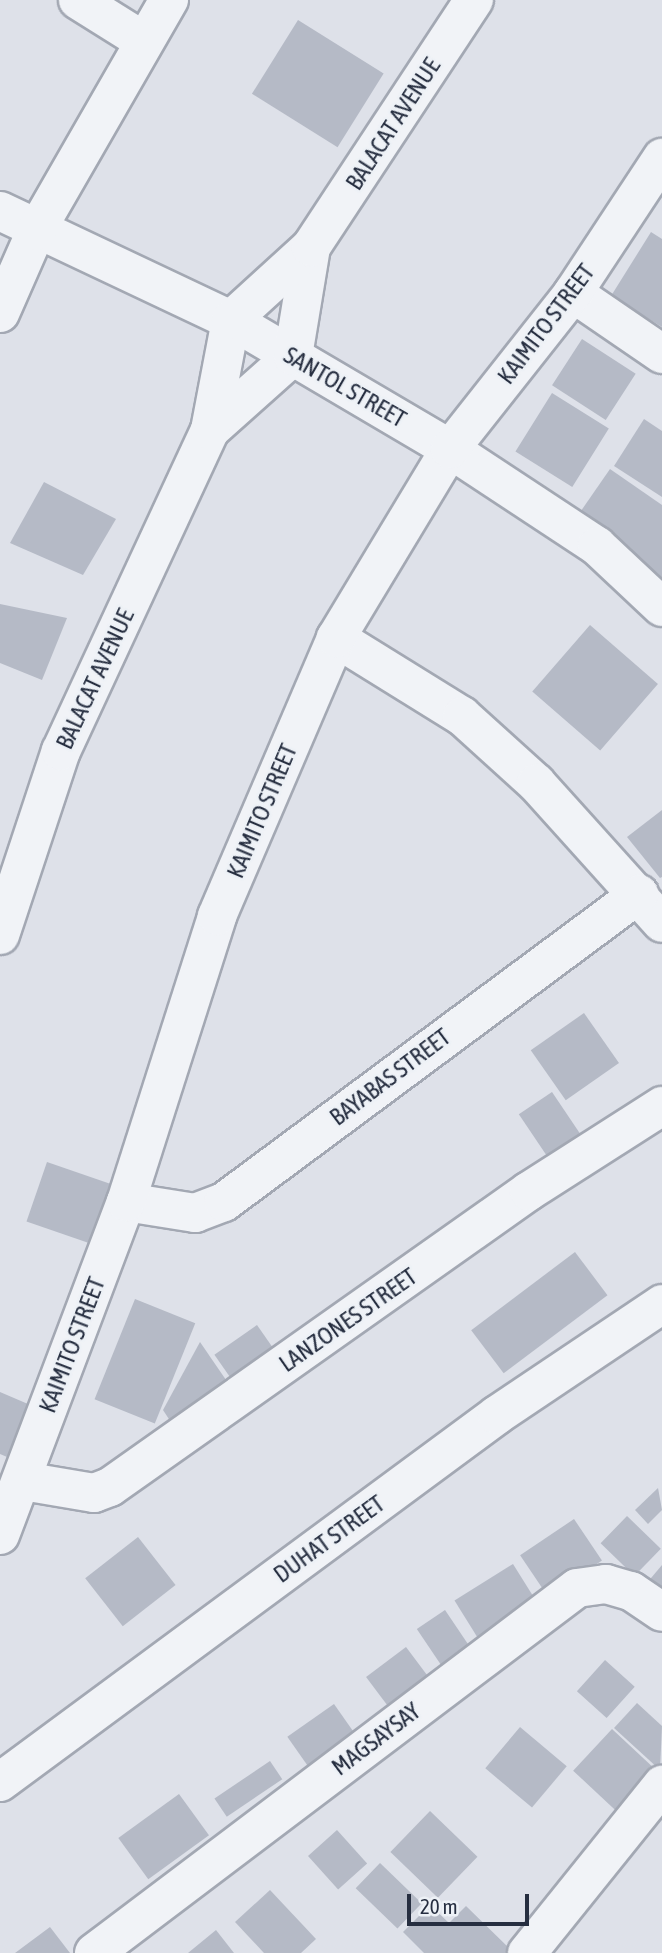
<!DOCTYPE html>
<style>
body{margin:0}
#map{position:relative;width:662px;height:1953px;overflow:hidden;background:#dee1e9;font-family:"Asap Condensed",sans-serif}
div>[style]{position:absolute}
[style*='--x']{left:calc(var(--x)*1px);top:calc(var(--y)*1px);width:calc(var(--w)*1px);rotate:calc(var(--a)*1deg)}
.building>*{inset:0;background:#b5bac6;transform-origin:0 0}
.roads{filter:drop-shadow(2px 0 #a3a8b3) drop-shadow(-2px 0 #a3a8b3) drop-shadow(0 2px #a3a8b3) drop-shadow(0 -2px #a3a8b3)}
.minor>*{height:38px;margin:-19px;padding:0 19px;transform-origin:19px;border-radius:19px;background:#f1f3f7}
span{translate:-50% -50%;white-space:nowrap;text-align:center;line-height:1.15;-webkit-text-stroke:5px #edf1f6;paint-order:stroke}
.street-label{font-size:24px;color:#262e40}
.scale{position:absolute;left:407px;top:1894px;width:122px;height:32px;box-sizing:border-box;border:4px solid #262e40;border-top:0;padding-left:9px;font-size:21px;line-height:24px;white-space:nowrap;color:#262e40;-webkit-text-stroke:5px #edf1f6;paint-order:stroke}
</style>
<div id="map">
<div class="building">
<i style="left:298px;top:20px;width:101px;height:87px;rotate:32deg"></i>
<i style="clip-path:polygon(651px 232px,662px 239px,662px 327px,611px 296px)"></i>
<i style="left:582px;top:339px;width:64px;height:55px;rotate:33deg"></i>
<i style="left:552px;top:393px;width:67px;height:69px;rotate:32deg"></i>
<i style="clip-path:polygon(644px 419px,662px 431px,662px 497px,614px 466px)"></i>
<i style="clip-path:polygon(610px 469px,662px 505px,662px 581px,574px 521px)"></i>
<i style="clip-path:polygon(44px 482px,116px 519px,83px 575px,10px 543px)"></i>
<i style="clip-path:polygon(0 604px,67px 618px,42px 680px,0 663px)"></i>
<i style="left:590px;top:625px;width:90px;height:88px;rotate:41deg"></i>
<i style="clip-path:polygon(662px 810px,662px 877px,660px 878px,627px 837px)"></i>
<i style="left:584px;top:1013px;width:61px;height:65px;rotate:55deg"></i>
<i style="left:552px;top:1092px;width:50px;height:40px;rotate:56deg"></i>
<i style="left:47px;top:1162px;width:69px;height:63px;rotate:19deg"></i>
<i style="left:575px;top:1252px;width:54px;height:130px;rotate:53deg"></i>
<i style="left:135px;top:1299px;width:65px;height:108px;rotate:22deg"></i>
<i style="left:257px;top:1325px;width:42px;height:52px;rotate:55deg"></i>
<i style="clip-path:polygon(200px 1342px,237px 1396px,180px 1436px,163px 1410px)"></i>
<i style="clip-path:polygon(0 1392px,42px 1410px,19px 1462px,0 1454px)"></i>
<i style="clip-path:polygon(658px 1488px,662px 1510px,648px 1524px,635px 1510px)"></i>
<i style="left:627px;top:1516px;width:47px;height:38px;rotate:44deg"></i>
<i style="left:574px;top:1519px;width:50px;height:65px;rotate:56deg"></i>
<i style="left:138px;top:1537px;width:61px;height:67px;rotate:52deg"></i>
<i style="left:513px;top:1564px;width:52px;height:69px;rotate:58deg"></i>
<i style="clip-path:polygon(662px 1565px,662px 1597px,646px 1584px)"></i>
<i style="left:445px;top:1610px;width:50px;height:34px;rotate:56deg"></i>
<i style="left:406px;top:1647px;width:49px;height:50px;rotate:53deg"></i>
<i style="left:605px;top:1660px;width:40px;height:42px;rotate:42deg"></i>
<i style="clip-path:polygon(637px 1703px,662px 1726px,660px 1770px,614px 1728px)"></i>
<i style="left:334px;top:1704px;width:45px;height:57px;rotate:55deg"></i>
<i style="left:520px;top:1727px;width:61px;height:54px;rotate:40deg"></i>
<i style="left:612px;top:1729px;width:59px;height:57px;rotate:43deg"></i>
<i style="left:270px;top:1761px;width:22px;height:67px;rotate:56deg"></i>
<i style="left:179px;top:1794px;width:51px;height:75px;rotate:54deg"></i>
<i style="left:430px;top:1811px;width:66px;height:57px;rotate:44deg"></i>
<i style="left:337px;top:1830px;width:45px;height:39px;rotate:48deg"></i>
<i style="left:380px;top:1863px;width:58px;height:35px;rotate:44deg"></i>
<i style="clip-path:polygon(270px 1890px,316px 1939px,301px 1953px,264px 1953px,235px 1922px)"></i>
<i style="clip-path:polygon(430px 1905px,449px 1923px,466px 1906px,514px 1953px,424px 1953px,403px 1932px)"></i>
<i style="clip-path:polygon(50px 1927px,70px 1953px,15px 1953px)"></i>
<i style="clip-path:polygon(216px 1930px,234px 1953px,188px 1953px)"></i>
</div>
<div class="roads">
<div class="minor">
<i style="--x:78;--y:0;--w:75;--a:32"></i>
<i style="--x:0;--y:211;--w:255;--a:25.3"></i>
<i style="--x:231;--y:320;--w:254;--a:30.5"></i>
<i style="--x:450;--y:449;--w:176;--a:33.4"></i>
<i style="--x:597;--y:546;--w:89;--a:43.2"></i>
<i style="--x:573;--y:293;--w:108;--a:34.4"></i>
<i style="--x:0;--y:313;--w:90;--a:-66.3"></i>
<i style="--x:36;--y:231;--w:267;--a:-60.1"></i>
<i style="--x:210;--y:430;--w:111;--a:-41.7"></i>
<i style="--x:293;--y:356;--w:110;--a:-80.6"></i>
<i style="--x:336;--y:638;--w:148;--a:31.8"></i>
<i style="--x:462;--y:716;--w:100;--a:42.2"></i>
<i style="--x:536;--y:783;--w:188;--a:48"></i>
<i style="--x:0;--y:935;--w:194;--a:-71.7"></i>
<i style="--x:61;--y:751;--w:354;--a:-65.1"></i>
<i style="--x:210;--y:430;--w:112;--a:-79.2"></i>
<i style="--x:231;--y:320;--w:108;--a:-42.4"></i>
<i style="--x:311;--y:247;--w:296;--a:-56.6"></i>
<i style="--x:126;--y:1202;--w:70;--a:9.1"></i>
<i style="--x:195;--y:1213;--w:31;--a:-21"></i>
<i style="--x:224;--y:1202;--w:517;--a:-36.58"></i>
<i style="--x:23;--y:1481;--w:72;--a:9.6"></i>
<i style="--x:94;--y:1493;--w:17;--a:-21"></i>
<i style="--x:110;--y:1487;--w:513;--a:-35.24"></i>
<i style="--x:529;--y:1191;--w:158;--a:-32.6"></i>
<i style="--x:0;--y:1535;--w:356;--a:-69.3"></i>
<i style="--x:126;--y:1202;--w:300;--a:-72.3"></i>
<i style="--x:217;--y:916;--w:302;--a:-66.8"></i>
<i style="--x:336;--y:638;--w:221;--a:-58.9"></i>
<i style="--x:450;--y:449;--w:199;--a:-51.7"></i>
<i style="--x:573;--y:293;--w:162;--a:-56.6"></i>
<i style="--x:0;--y:1782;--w:618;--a:-36.44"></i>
<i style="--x:497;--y:1415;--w:199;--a:-33.9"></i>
<i style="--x:94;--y:1953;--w:605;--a:-37.08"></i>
<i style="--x:577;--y:1588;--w:29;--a:-8"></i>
<i style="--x:606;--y:1584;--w:26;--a:16"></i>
<i style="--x:631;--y:1591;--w:37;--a:34"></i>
<i style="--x:527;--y:1953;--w:216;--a:-51.2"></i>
</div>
</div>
<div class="street-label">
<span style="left:393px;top:124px;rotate:-57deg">BALACAT AVENUE</span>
<span style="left:546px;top:324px;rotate:-53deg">KAIMITO STREET</span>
<span style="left:345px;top:387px;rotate:30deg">SANTOL STREET</span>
<span style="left:95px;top:679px;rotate:-65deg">BALACAT AVENUE</span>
<span style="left:262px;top:811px;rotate:-67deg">KAIMITO STREET</span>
<span style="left:390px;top:1077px;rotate:-37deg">BAYABAS STREET</span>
<span style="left:348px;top:1320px;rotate:-35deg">LANZONES STREET</span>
<span style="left:72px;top:1345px;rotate:-69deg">KAIMITO STREET</span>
<span style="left:329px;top:1539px;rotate:-36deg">DUHAT STREET</span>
<span style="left:376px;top:1739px;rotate:-37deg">MAGSAYSAY</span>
</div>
<div class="scale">20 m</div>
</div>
